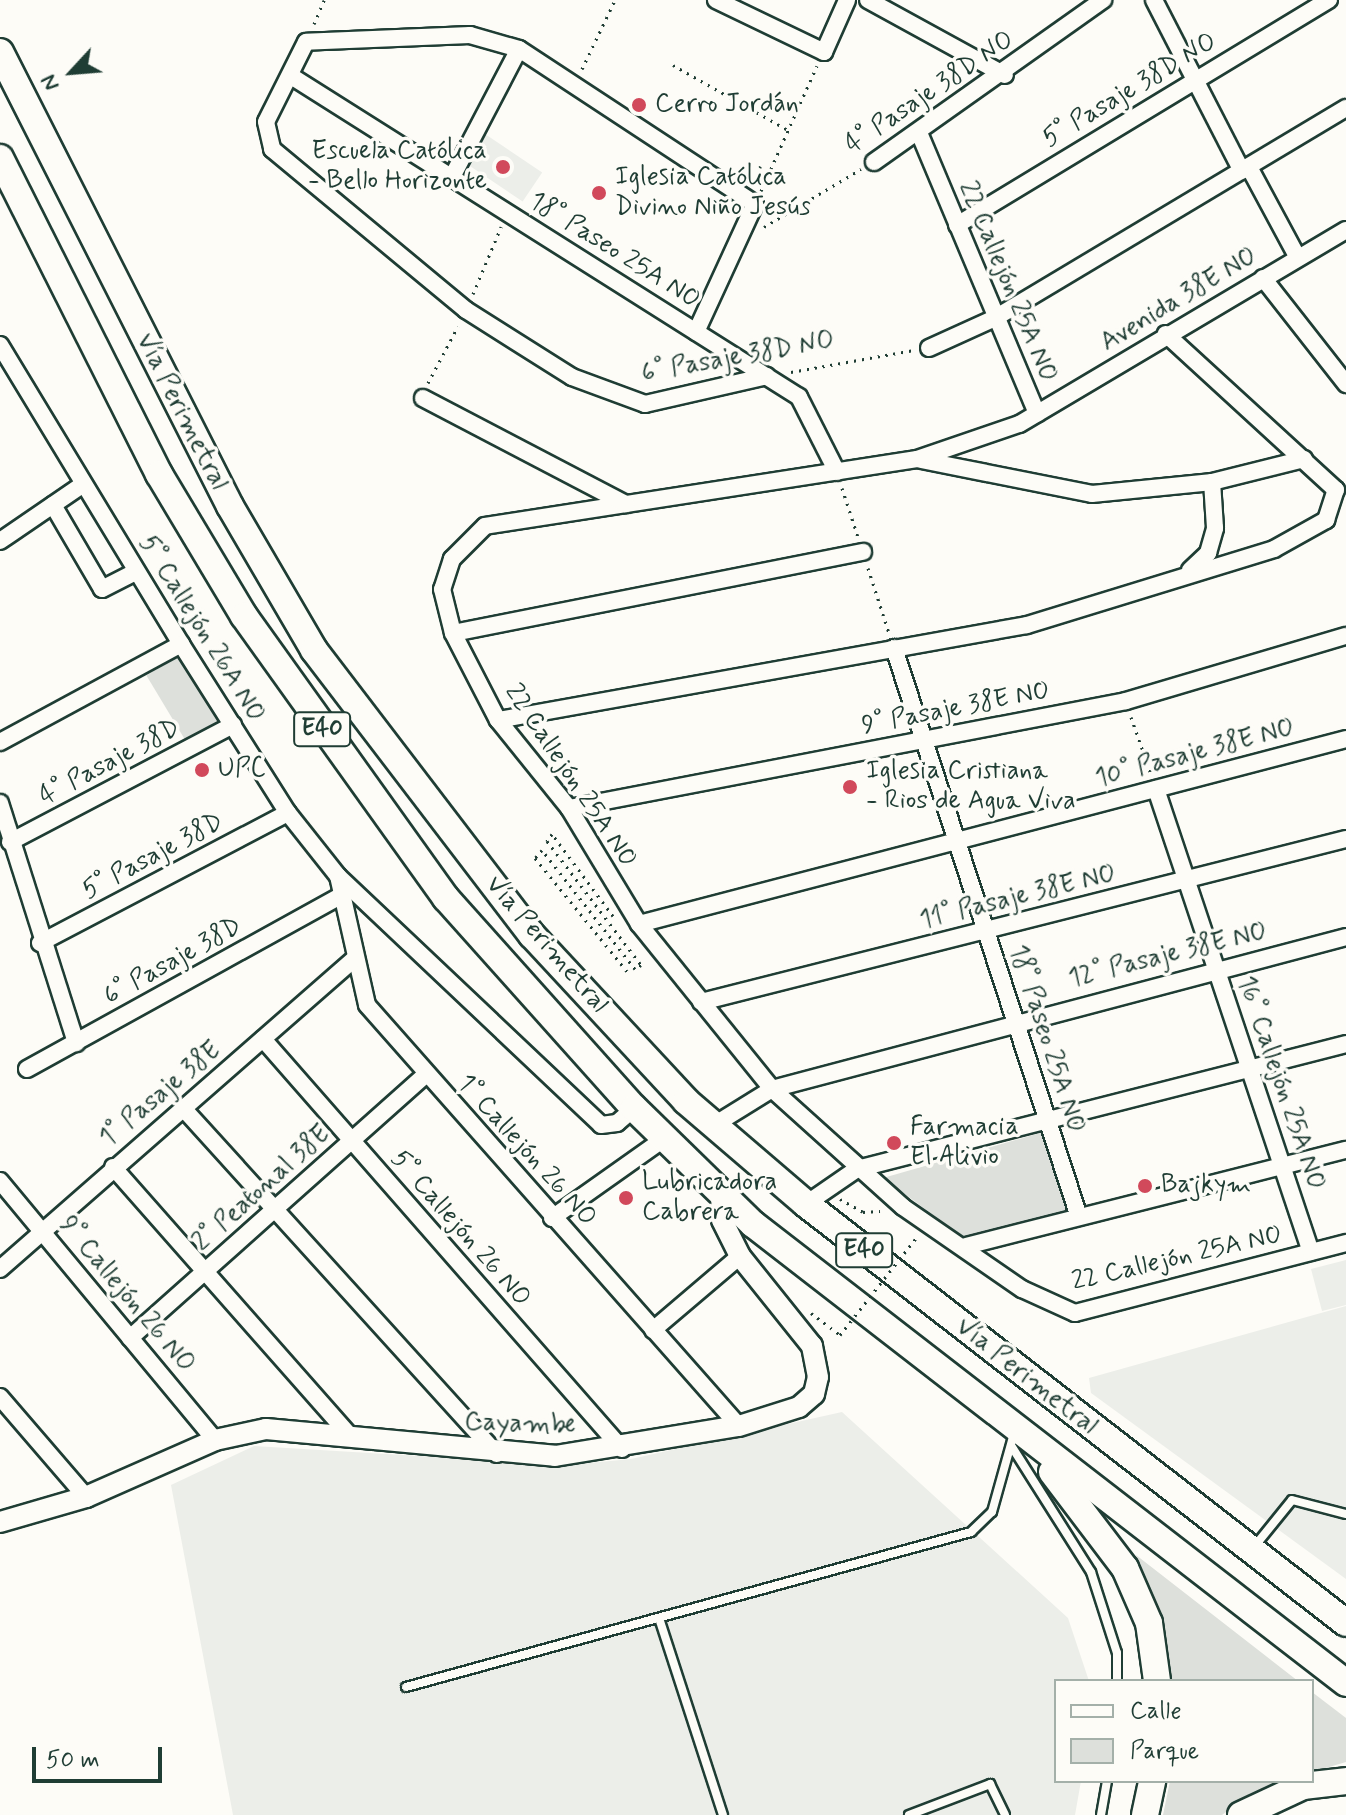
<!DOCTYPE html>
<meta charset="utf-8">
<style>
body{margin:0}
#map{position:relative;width:1346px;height:1815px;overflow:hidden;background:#fdfcf7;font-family:Mynerve,sans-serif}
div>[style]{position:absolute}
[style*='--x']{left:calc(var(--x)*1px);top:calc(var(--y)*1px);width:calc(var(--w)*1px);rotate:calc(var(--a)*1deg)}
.built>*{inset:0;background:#eceee9;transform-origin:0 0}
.green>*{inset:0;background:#dde0db;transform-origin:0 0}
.path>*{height:3px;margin-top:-1.5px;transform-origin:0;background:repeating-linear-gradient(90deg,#1f3d34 0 2px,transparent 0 8px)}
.roads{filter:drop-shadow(2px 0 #1f3d34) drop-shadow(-2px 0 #1f3d34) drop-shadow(0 2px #1f3d34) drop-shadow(0 -2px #1f3d34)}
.service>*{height:8px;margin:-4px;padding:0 4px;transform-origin:4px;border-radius:4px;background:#fdfcf7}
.minor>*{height:16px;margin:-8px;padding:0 8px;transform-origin:8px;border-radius:8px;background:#fdfcf7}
.tertiary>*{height:20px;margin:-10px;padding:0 10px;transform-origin:10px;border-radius:10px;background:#fdfcf7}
.trunk>*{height:26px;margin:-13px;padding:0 13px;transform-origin:13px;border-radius:13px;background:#fdfcf7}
.path-bridge>*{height:3px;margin-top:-1.5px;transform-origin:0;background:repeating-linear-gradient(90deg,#1f3d34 0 2px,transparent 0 8px)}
.dots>*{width:22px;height:22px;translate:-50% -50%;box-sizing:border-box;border:4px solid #fdfcf7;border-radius:50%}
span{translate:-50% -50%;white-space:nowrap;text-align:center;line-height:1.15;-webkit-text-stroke:7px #fdfcf7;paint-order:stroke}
.shield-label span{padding:2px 6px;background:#fdfcf7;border:2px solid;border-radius:6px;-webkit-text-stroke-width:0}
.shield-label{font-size:24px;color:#1f3d34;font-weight:700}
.street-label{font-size:26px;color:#1f3d34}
.poi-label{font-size:26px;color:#1f3d34}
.left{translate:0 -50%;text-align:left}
.right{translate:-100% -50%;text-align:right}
.legend{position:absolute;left:1054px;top:1679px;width:260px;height:104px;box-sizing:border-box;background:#fdfcf7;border:2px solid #a4b0a9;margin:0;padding:10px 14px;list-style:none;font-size:24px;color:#1f3d34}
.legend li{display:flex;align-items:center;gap:16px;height:40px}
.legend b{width:40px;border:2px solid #a4b0a9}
.north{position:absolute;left:32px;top:32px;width:80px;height:80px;-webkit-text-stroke:6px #fdfcf7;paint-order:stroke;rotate:244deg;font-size:22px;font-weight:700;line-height:32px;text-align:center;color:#1f3d34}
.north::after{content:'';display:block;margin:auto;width:28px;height:36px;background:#1f3d34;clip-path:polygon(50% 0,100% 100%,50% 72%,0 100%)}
.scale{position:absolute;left:32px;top:1747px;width:130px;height:36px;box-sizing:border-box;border:4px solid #1f3d34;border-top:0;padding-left:10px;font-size:24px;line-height:28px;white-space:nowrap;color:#1f3d34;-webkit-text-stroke:6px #fdfcf7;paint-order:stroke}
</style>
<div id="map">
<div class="built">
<i style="left:485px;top:134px;width:69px;height:35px;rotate:34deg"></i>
<i style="clip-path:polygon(1346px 1260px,1346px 1305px,1322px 1311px,1311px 1269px)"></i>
<i style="clip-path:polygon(1346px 1306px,1346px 1579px,1091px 1393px,1089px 1378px)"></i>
<i style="clip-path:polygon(842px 1412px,1068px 1618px,1089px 1681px,1056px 1681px,1056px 1781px,1081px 1781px,1075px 1815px,233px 1815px,171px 1485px,254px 1446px,568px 1465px,631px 1459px)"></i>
</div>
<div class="green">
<i style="left:179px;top:656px;width:82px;height:38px;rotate:59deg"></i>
<i style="clip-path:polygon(1047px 1131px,1073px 1210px,967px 1240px,883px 1178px)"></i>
<i style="clip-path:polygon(1136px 1555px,1298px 1681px,1169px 1681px,1169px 1654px)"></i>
<i style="clip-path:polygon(1312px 1692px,1346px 1718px,1346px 1762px,1312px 1772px)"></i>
<i style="clip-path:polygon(1170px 1781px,1286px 1781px,1250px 1794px,1222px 1815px,1163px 1815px)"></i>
</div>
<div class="path">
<i style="--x:314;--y:24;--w:26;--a:-67"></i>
<i style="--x:673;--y:65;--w:132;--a:29.5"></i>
<i style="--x:582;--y:69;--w:76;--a:-64.4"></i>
<i style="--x:761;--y:191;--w:137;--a:-65.9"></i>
<i style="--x:764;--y:227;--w:113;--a:-30.9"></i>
<i style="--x:473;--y:294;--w:73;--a:-67.3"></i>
<i style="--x:791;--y:372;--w:125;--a:-10.1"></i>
<i style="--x:428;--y:383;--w:64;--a:-62.2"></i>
<i style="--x:842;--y:488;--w:52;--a:71.9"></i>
<i style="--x:868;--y:568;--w:68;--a:72.1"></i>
<i style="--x:1131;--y:717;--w:60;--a:70.7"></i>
<i style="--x:613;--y:916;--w:102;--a:-126.6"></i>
<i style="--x:552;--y:834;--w:9;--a:126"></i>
<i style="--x:547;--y:841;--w:156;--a:52.8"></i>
<i style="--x:641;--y:965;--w:7;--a:146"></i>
<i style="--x:635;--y:969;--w:151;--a:-128"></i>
<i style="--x:542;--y:850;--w:11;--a:131"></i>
<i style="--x:535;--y:858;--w:151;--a:50.9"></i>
<i style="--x:840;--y:1199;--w:26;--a:29"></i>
<i style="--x:863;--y:1212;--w:17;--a:-3"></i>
<i style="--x:811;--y:1313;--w:36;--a:37"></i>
</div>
<div class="roads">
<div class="service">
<i style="--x:1012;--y:1447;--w:148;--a:57.7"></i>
<i style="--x:1091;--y:1572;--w:85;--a:72.2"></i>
<i style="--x:1117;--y:1653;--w:28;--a:90"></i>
<i style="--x:1254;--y:1547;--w:60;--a:-51"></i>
<i style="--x:1292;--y:1500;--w:56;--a:14.5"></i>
<i style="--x:659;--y:1618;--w:207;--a:72"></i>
<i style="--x:406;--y:1687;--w:586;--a:-15.34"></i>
<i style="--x:971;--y:1532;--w:29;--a:-44"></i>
<i style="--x:992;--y:1512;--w:82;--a:-74.4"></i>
<i style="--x:909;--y:1815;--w:87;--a:-20.9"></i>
<i style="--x:990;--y:1784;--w:34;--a:64"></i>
<i style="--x:1101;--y:1815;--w:35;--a:-80"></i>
</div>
<div class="minor">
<i style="--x:716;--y:0;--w:120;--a:25.7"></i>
<i style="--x:824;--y:52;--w:57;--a:-66.1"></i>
<i style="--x:868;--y:0;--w:156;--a:28.7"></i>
<i style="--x:1154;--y:0;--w:192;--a:62.8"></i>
<i style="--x:291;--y:76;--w:601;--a:32.29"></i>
<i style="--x:799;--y:397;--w:84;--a:63.1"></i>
<i style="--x:920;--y:135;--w:302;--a:67.2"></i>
<i style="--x:874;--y:162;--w:281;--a:-35.3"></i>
<i style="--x:1249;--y:167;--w:103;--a:61.7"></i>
<i style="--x:452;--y:177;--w:144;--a:-62.4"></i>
<i style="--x:957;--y:225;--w:435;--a:-31.2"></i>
<i style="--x:1346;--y:230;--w:380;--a:149.3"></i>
<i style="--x:1019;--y:424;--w:108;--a:161.1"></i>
<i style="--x:917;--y:459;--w:437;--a:171.2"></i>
<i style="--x:485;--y:526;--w:47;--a:135"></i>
<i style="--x:452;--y:559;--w:32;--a:108"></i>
<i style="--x:442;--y:589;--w:45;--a:76"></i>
<i style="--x:453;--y:633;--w:98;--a:62.7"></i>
<i style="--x:498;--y:720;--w:113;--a:51.1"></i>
<i style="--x:569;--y:808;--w:135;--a:58.9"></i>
<i style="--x:639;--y:924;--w:212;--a:51.1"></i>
<i style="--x:772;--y:1089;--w:176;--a:42"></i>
<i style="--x:903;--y:1207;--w:145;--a:34.6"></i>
<i style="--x:1022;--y:1289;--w:58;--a:24.4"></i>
<i style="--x:1075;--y:1313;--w:280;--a:-14.5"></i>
<i style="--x:1263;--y:278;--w:135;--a:51.9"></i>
<i style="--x:696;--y:332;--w:141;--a:-65.3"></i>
<i style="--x:755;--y:204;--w:282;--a:-146.7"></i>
<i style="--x:519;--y:49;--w:51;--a:-164.1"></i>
<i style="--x:470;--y:35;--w:164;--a:177.6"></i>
<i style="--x:306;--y:42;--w:89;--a:116.6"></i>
<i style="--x:266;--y:122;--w:28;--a:77"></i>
<i style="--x:272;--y:149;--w:252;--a:39.7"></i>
<i style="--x:466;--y:310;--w:125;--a:32.3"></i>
<i style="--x:572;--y:377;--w:78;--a:20.3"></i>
<i style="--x:645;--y:404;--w:125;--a:-12.9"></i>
<i style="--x:0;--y:345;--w:350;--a:58.8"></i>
<i style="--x:181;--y:644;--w:200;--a:57.7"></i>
<i style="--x:288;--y:813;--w:80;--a:51.6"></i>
<i style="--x:338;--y:876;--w:362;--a:43.4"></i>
<i style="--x:601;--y:1125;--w:16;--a:-7"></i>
<i style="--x:617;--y:1123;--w:23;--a:-41"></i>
<i style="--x:929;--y:348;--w:72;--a:-24.4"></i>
<i style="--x:995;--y:318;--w:409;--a:-30.9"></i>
<i style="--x:423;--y:398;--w:229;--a:27.6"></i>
<i style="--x:921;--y:460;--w:174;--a:11.2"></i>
<i style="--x:1092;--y:494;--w:121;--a:-5.7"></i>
<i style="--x:1212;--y:482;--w:95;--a:-14"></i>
<i style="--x:53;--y:505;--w:97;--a:59.7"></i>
<i style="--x:102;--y:589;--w:38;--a:-27"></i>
<i style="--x:0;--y:541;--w:99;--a:-34.3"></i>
<i style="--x:1190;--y:570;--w:25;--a:-43"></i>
<i style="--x:1208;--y:553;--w:26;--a:-74"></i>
<i style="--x:1215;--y:528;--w:46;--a:-93.7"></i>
<i style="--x:453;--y:633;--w:418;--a:-11.2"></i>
<i style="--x:894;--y:648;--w:598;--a:71.99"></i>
<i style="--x:498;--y:720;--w:537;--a:-10.18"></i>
<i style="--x:1027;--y:625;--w:258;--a:-17.1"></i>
<i style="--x:1274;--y:549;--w:60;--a:-29.1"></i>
<i style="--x:1326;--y:520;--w:32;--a:-72"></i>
<i style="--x:1336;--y:490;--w:231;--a:-137.5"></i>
<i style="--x:0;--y:742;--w:206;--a:-28.4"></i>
<i style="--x:1156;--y:789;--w:488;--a:71.5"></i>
<i style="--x:0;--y:803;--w:252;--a:72.4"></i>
<i style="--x:569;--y:808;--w:567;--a:-10.87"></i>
<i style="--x:1126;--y:701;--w:229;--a:-16.5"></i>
<i style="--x:10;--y:842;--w:252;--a:-27.7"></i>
<i style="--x:338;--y:876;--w:132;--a:77.3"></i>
<i style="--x:367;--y:1005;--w:562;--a:48.54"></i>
<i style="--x:639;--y:924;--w:731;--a:-14.66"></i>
<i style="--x:40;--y:943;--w:280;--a:-27.7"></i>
<i style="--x:701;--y:1002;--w:665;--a:-14.18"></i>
<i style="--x:263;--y:1039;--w:545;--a:48.79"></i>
<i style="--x:27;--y:1069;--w:360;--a:-28.9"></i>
<i style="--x:183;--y:1108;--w:467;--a:47.8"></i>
<i style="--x:714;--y:1125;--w:68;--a:-31.8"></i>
<i style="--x:772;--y:1089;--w:594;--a:-14.83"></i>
<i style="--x:113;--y:1167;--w:357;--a:48.6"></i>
<i style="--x:0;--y:1181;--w:337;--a:50.3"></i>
<i style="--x:806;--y:1204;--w:62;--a:-34.5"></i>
<i style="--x:857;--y:1169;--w:505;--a:-14.34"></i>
<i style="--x:552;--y:1218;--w:138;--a:-35.3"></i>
<i style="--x:966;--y:1246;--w:392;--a:-14.2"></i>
<i style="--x:0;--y:1269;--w:471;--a:-41.2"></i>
<i style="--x:653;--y:1330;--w:114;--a:-40.4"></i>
<i style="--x:130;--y:1338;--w:395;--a:-41.7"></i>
<i style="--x:0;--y:1397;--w:132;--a:49.3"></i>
</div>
<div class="tertiary">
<i style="--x:0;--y:1522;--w:90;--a:-16.2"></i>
<i style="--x:86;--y:1497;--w:141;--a:-23.8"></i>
<i style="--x:215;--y:1440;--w:52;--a:-12.2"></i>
<i style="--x:266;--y:1429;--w:290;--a:5.3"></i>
<i style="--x:555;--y:1456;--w:186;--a:-9.3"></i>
<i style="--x:739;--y:1426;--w:63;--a:-17.6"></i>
<i style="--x:799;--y:1407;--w:20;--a:-41"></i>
<i style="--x:814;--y:1394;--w:17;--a:-77"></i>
<i style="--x:818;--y:1377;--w:32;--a:-101"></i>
<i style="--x:812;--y:1346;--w:115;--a:-128.7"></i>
<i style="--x:740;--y:1256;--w:40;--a:-116.6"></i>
<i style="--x:722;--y:1220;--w:27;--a:-92"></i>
</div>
<div class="trunk">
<i style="--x:0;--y:52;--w:509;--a:63.13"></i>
<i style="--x:230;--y:506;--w:167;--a:59.7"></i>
<i style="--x:314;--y:650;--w:359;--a:52.6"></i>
<i style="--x:532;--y:935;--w:226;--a:47.1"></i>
<i style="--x:686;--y:1101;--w:158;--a:40.6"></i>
<i style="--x:806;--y:1204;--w:683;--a:37.81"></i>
<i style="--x:0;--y:158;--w:354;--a:63.3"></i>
<i style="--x:159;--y:474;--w:165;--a:59.1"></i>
<i style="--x:244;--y:616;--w:347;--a:54.4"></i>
<i style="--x:446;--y:898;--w:282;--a:48.2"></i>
<i style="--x:634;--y:1108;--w:166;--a:44.3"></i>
<i style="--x:753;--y:1224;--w:750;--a:37.74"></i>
<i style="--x:1052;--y:1472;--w:121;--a:52.8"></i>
<i style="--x:1125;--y:1568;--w:60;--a:66.4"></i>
<i style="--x:1149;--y:1623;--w:59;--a:82.1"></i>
<i style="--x:1145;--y:1815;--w:35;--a:-78"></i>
<i style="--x:1241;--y:1815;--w:68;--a:-25.1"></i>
<i style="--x:1303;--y:1786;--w:43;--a:-6.6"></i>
</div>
</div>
<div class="path-bridge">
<i style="--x:840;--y:1335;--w:123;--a:-51.9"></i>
</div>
<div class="dots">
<i style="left:639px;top:105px;background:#d1495b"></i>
<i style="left:503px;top:167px;background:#d1495b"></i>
<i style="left:599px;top:193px;background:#d1495b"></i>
<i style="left:202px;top:770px;background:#d1495b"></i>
<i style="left:850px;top:787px;background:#d1495b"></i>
<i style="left:894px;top:1143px;background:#d1495b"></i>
<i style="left:1145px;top:1186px;background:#d1495b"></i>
<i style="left:626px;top:1198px;background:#d1495b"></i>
</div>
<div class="shield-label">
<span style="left:322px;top:729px">E40</span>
<span style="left:864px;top:1250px">E40</span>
</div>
<div class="street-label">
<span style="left:1130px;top:91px;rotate:-31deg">5° Pasaje 38D NO</span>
<span style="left:930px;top:93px;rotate:-34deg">4° Pasaje 38D NO</span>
<span style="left:614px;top:251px;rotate:32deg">18° Paseo 25A NO</span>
<span style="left:1007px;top:282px;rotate:67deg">22 Callejón 25A NO</span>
<span style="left:1179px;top:300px;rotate:-31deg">Avenida 38E NO</span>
<span style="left:738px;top:358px;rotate:-10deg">6° Pasaje 38D NO</span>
<span style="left:181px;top:412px;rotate:63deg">Vía Perimetral</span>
<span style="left:201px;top:629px;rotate:58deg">5° Callejón 26A NO</span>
<span style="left:956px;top:709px;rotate:-11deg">9° Pasaje 38E NO</span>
<span style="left:1195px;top:754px;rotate:-15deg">10° Pasaje 38E NO</span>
<span style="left:110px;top:763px;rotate:-28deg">4° Pasaje 38D</span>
<span style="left:570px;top:776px;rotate:56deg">22 Callejón 25A NO</span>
<span style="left:153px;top:857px;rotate:-28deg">5° Pasaje 38D</span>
<span style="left:1018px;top:898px;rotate:-14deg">11° Pasaje 38E NO</span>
<span style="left:546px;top:945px;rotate:49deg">Vía Perimetral</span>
<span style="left:1168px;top:956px;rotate:-14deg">12° Pasaje 38E NO</span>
<span style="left:173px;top:962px;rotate:-29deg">6° Pasaje 38D</span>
<span style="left:1046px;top:1039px;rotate:72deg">18° Paseo 25A NO</span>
<span style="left:1280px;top:1083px;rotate:71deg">16° Callejón 25A NO</span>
<span style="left:161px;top:1095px;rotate:-40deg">1° Pasaje 38E</span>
<span style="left:526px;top:1151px;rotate:48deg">1° Callejón 26 NO</span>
<span style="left:262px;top:1189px;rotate:-42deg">2° Peatonal 38E</span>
<span style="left:460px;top:1229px;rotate:49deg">5° Callejón 26 NO</span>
<span style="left:1177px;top:1259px;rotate:-13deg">22 Callejón 25A NO</span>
<span style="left:126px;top:1295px;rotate:50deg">9° Callejón 26 NO</span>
<span style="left:1026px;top:1377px;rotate:38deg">Vía Perimetral</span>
<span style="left:520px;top:1425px;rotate:2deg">Cayambe</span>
</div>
<div class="poi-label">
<span class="left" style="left:655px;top:105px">Cerro Jordán</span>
<span class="right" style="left:487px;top:167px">Escuela Católica<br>- Bello Horizonte</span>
<span class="left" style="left:615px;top:193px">Iglesia Católica<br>Divino Niño Jesús</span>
<span class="left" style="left:218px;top:770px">UPC</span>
<span class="left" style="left:866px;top:787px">Iglesia Cristiana<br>- Rios de Agua Viva</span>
<span class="left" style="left:910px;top:1143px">Farmacia<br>El Alivio</span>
<span class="left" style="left:642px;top:1198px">Lubricadora<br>Cabrera</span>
<span class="left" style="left:1161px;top:1186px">Bajkym</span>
</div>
<ul class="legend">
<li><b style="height:10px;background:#fdfcf7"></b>Calle</li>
<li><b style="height:22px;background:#dde0db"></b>Parque</li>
</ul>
<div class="north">N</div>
<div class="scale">50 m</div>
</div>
